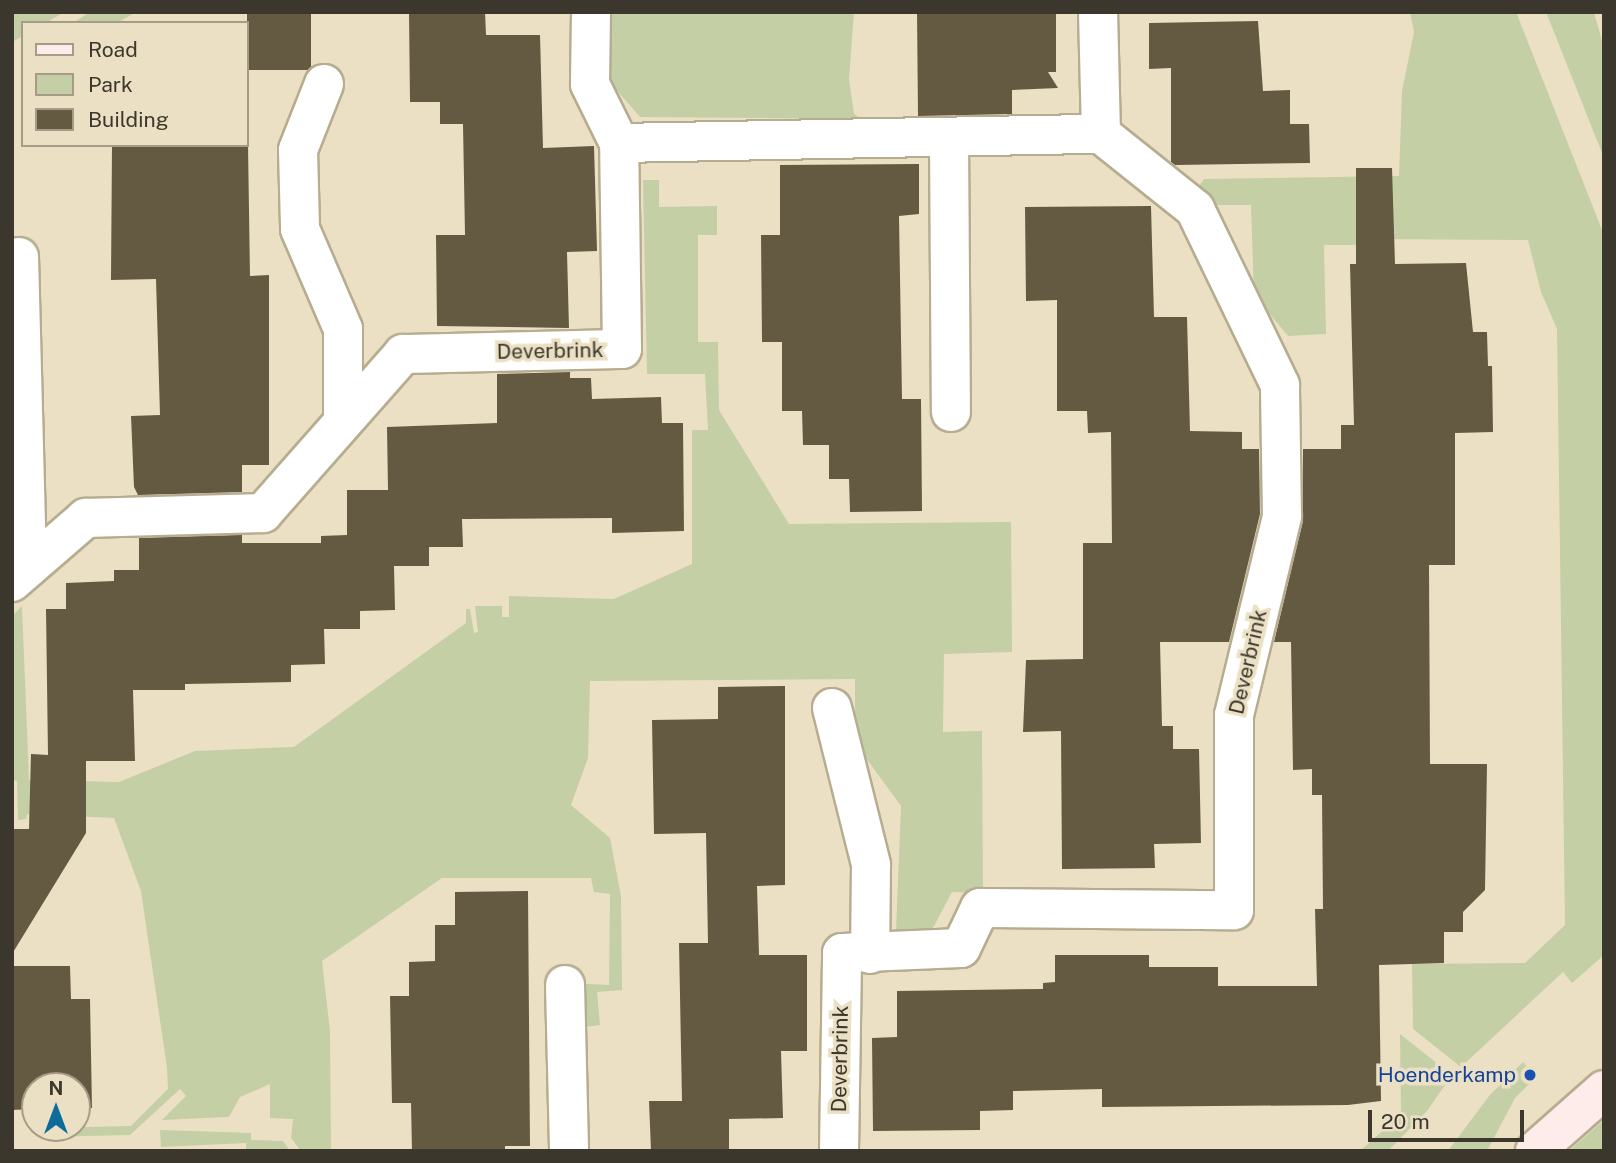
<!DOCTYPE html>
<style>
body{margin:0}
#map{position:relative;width:1616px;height:1163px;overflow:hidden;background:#ebe0c4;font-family:"Public Sans",sans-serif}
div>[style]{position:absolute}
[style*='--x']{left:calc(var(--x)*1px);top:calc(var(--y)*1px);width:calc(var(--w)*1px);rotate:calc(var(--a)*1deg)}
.green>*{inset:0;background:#c4cfa6}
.building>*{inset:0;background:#635a41;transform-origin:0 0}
.roads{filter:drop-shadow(2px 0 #b6ad91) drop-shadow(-2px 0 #b6ad91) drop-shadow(0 2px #b6ad91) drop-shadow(0 -2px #b6ad91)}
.street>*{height:38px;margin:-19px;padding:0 19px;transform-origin:19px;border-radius:19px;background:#fff}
.secondary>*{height:38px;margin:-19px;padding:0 19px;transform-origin:19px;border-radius:19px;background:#feecea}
.dots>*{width:19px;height:19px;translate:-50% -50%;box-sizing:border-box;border:4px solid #ebe0c4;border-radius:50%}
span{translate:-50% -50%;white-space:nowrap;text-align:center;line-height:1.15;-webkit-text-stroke:7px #ebe0c4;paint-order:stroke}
.street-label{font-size:21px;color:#3b372c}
.transit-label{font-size:21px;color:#164399}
.right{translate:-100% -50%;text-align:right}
.frame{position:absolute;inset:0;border:14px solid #3b372c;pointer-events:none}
.legend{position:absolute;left:21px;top:21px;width:228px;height:126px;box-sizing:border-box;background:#ebe0c4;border:2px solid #a59c87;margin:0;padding:9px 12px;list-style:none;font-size:21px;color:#3b372c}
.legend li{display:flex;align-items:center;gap:14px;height:35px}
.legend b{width:35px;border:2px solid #a59c87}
.north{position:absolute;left:21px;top:1072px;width:70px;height:70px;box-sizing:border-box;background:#ebe0c4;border:2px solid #a59c87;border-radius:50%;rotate:0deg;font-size:19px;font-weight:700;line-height:28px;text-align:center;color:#3b372c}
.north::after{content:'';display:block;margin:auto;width:24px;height:32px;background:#0e6c9b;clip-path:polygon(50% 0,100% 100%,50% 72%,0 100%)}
.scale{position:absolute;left:1368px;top:1110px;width:156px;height:32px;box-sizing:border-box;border:4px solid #3b372c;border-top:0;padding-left:9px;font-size:21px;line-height:24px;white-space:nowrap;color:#3b372c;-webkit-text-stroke:5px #ebe0c4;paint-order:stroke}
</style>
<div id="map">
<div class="green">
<i style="clip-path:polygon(12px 12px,64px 12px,46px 23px,23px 23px,23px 36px,12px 42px)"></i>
<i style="clip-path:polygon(90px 12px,136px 12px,117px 23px,73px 23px)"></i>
<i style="clip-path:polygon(599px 12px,854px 12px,849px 79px,854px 114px,861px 119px,640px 117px,600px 71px)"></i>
<i style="clip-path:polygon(1410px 12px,1516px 12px,1604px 235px,1604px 955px,1572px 983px,1563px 972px,1461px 1067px,1413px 1029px,1412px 964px,1525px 963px,1565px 925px,1557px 329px,1541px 292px,1528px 240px,1357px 239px,1356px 245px,1324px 245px,1326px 334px,1288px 336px,1254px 295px,1251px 205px,1213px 205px,1197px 189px,1204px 179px,1399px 176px,1402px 91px,1414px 32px)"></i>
<i style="clip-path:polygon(1546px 12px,1594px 12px,1604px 48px,1604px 158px)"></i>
<i style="clip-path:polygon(643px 180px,659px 180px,659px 207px,717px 206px,717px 235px,698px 235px,698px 342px,718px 342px,719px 410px,789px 524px,1011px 522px,1012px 652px,944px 654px,943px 732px,982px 731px,983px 893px,952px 892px,933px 928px,896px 930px,901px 806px,855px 743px,855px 679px,590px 681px,588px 758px,571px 805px,610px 838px,621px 896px,622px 990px,597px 992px,600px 1025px,586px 1027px,586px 984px,609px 985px,610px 894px,594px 892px,591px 878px,442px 878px,322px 961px,330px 1031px,331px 1151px,301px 1151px,291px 1138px,293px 1119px,270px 1118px,270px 1084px,240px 1097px,229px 1117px,162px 1120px,186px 1096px,180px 1089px,130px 1135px,39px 1137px,39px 1128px,131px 1126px,168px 1089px,167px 1068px,141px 891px,114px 818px,27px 814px,26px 819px,18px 820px,17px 781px,12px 780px,12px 616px,22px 606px,29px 780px,119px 782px,195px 751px,294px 747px,466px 623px,466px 609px,470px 609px,474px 633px,478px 632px,475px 606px,502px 606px,502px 617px,509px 617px,509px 596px,614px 599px,692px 564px,692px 430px,708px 430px,705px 374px,647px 374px)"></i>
<i style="clip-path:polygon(1400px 1034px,1452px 1075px,1427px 1111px,1388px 1151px,1360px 1151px,1401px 1114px)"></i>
<i style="clip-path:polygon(1523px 1062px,1536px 1077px,1515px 1098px,1487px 1151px,1448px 1151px,1489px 1096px)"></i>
<i style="clip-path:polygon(1604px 1120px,1604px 1151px,1569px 1151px)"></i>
<i style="clip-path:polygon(160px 1130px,251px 1133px,251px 1140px,283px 1141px,290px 1151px,246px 1151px,246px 1143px,161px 1147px)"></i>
</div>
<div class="building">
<i style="left:247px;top:12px;width:64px;height:58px"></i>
<i style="clip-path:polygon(409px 12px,485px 12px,486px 35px,540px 35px,543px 148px,594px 146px,597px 251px,567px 252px,569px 328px,437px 326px,436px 235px,465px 235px,463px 124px,440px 124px,440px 102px,410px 102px)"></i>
<i style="clip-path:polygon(917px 12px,1056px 12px,1056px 72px,1048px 72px,1058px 88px,1012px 90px,1012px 114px,918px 116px)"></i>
<i style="clip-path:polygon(1258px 21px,1263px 91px,1290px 90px,1290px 124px,1309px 124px,1310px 163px,1175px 165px,1171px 162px,1171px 68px,1149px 69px,1149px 23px)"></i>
<i style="clip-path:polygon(112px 145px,248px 145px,250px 276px,269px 275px,269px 465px,242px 465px,242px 492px,138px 495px,134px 487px,131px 416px,160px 415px,156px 279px,111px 280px)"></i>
<i style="clip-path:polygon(919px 164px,919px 214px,899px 216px,902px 399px,921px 399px,922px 511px,850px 512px,849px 479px,829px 479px,829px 445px,803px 445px,802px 411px,782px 411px,782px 342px,762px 342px,761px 235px,780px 235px,780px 165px)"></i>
<i style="clip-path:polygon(1356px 168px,1392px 168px,1395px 264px,1466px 263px,1473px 332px,1487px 332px,1488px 366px,1492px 366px,1493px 432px,1455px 433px,1455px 565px,1429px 565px,1430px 764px,1487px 764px,1485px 890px,1463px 912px,1463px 932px,1444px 932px,1444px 963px,1379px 965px,1381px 1101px,1348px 1105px,1102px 1107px,1102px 1089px,1013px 1091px,1013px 1110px,980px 1111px,980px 1130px,873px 1131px,872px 1038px,897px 1037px,897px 991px,1043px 989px,1043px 983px,1055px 982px,1055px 955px,1149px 955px,1149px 967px,1218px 967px,1218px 986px,1317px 986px,1315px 909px,1323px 909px,1322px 795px,1312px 795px,1312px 769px,1293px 770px,1291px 642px,1274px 642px,1303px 521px,1303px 449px,1341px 449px,1341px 425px,1354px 425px,1350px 264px,1356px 264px)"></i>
<i style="clip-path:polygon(1151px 206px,1154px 317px,1187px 317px,1190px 431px,1242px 432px,1242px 449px,1259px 449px,1260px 514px,1229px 642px,1160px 642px,1162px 726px,1173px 726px,1173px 749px,1199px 749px,1201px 843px,1154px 844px,1155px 868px,1062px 869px,1061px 731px,1023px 732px,1026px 660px,1083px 659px,1083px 543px,1112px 543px,1111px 432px,1088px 433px,1087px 411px,1057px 411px,1057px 300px,1026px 301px,1025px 207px)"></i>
<i style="clip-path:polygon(570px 372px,570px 378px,591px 378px,592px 399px,661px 397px,662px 423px,683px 423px,684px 531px,612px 533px,612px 518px,462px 519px,463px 547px,429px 547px,429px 566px,394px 566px,395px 610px,360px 611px,360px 629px,324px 629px,325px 664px,291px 665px,291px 682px,185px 684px,185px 690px,133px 690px,135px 761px,86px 761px,86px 833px,12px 954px,12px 829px,29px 829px,31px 754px,48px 755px,46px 609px,66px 609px,66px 583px,114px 581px,114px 570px,139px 570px,139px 538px,242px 535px,242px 543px,321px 543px,321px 536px,347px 535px,347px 490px,388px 490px,387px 427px,497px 423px,497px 374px)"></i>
<i style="clip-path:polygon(785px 686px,785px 885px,757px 886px,759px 955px,807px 955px,807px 1051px,781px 1051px,783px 1118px,729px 1119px,729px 1151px,651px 1151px,649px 1101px,682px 1101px,679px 943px,708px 943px,706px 833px,654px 834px,652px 720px,718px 719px,718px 687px)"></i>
<i style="clip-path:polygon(528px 891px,530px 1146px,505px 1146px,505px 1151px,412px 1151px,411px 1103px,392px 1103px,390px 996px,409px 996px,409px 962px,435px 961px,435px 925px,455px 925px,455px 892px)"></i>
<i style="clip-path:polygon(12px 966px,70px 966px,71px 999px,90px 999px,92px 1108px,77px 1108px,77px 1086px,35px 1086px,35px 1109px,12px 1110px)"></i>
</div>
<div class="roads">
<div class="street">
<i style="--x:324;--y:84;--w:71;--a:111.5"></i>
<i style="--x:298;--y:150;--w:79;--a:88.5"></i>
<i style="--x:300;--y:229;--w:109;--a:66.7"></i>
<i style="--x:343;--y:329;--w:91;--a:90"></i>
<i style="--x:949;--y:139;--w:273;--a:89.6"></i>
<i style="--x:619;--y:143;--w:482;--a:-1.1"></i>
<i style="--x:19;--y:257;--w:311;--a:88.5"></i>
<i style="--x:12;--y:582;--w:98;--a:-40.9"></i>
<i style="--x:86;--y:518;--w:177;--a:-1.6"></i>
<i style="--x:263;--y:513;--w:212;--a:-48.6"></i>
<i style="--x:403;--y:354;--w:219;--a:-1.3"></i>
<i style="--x:622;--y:349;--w:206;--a:-90.8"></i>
<i style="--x:619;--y:143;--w:66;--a:-116.2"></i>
<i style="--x:590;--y:84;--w:72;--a:-89.2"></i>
<i style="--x:832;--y:708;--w:162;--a:76"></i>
<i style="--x:871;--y:865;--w:89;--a:90.6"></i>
<i style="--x:565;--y:985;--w:166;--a:88.6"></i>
<i style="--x:839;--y:1151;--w:198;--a:-89.1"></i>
<i style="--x:842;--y:953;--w:119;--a:-2.4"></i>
<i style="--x:961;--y:948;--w:44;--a:-64.6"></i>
<i style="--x:980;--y:908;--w:254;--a:0.5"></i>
<i style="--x:1234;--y:910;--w:195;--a:-90"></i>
<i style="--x:1234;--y:715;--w:205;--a:-76.4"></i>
<i style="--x:1282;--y:516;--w:131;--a:-90.9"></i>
<i style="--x:1280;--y:385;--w:195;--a:-115.8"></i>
<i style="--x:1195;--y:209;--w:120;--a:-141.4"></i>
<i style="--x:1101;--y:134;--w:122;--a:-91.4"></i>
</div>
<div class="secondary">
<i style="--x:1535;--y:1151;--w:92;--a:-41.5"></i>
</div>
</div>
<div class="dots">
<i style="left:1530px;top:1075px;background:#1a4fb4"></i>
</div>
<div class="street-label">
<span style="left:550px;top:351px;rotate:-1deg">Deverbrink</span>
<span style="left:1248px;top:662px;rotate:-77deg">Deverbrink</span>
<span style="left:840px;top:1059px;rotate:-89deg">Deverbrink</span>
</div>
<div class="transit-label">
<span class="right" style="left:1516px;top:1075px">Hoenderkamp</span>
</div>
<div class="frame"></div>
<ul class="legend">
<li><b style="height:9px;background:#feecea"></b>Road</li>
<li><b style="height:19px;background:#c4cfa6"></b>Park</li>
<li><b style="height:19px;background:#635a41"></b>Building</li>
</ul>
<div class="north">N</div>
<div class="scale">20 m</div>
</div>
